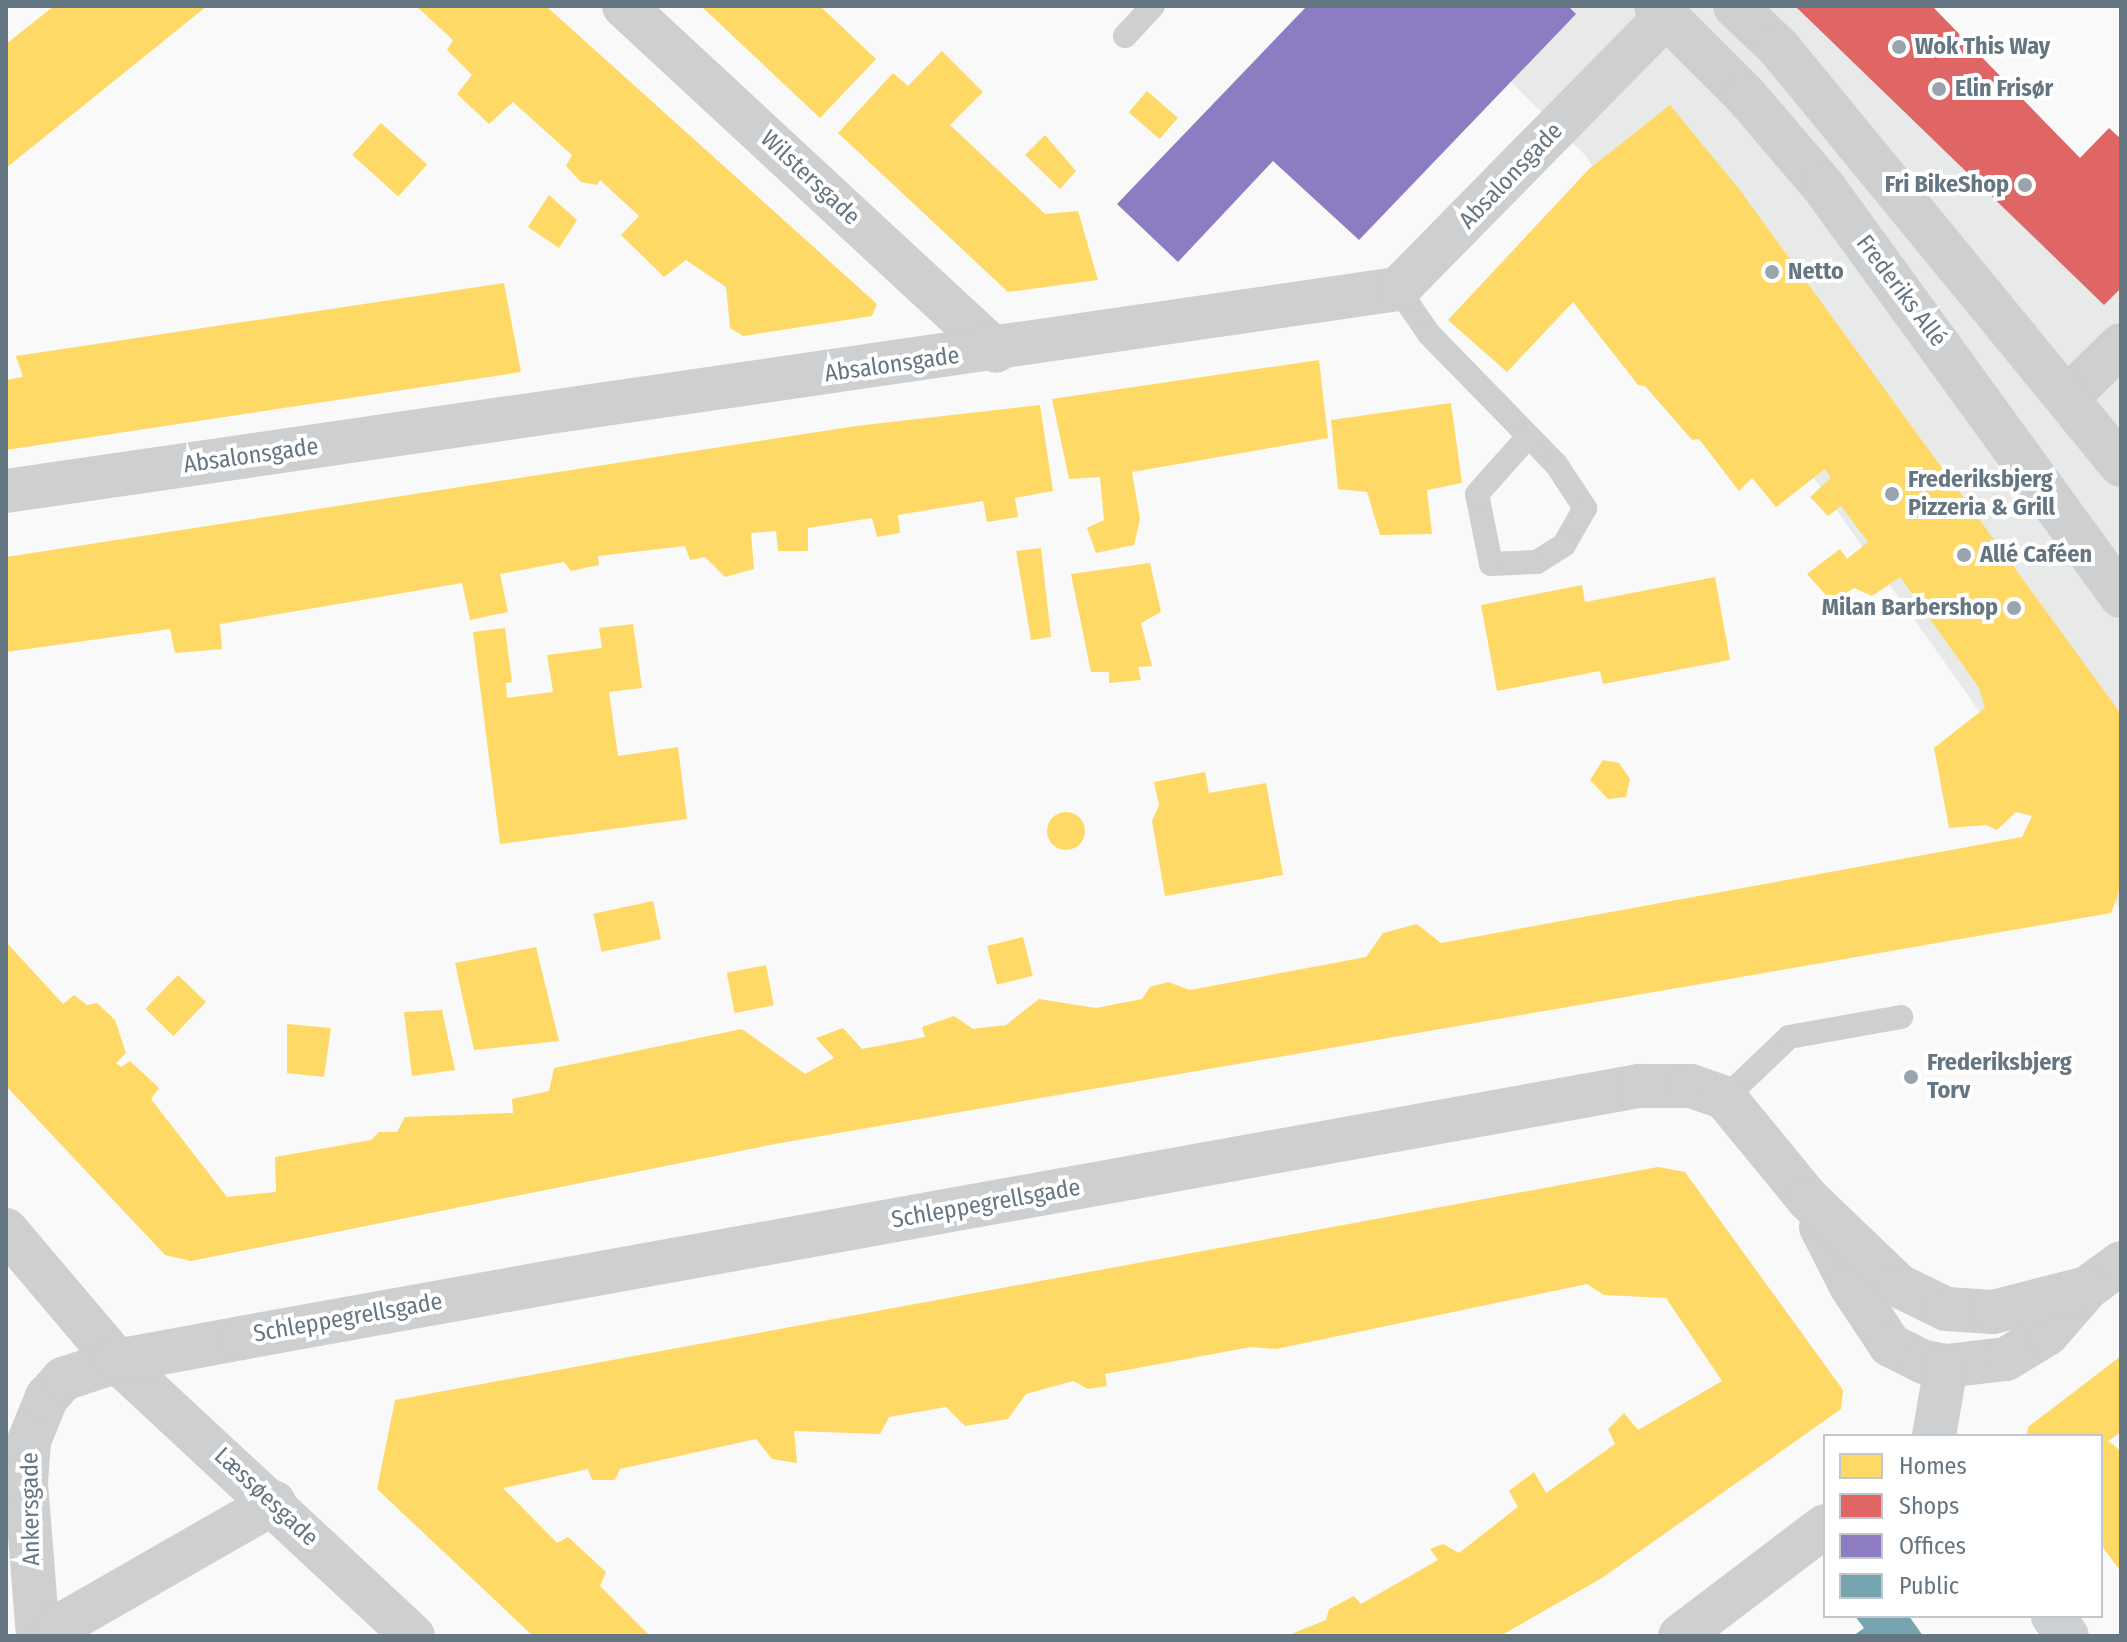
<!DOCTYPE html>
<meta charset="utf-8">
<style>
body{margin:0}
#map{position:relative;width:2127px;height:1642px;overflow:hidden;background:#f9f9f9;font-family:"Fira Sans Condensed",sans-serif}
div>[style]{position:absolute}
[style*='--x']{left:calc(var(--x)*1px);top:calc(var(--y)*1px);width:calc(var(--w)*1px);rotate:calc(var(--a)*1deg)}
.built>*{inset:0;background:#e8e9e9}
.homes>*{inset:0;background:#ffd966;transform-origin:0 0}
.round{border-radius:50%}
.shops>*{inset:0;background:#e06666}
.offices>*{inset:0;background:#8e7cc3}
.public>*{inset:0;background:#76a5af}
.service>*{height:24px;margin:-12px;padding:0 12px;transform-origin:12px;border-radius:12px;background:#cecfd0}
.minor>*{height:44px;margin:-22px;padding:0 22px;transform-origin:22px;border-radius:22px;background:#cecfd0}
.tertiary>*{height:44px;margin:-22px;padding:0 22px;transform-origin:22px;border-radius:22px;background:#cecfd0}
.dots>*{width:22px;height:22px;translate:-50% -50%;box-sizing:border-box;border:4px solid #fff;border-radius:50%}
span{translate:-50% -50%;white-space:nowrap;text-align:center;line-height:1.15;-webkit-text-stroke:8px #fff;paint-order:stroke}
.poi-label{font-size:24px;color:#657683;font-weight:700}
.left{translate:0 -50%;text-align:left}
.right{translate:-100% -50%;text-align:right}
.street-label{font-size:24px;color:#657683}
.frame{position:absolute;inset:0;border:8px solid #657683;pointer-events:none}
.legend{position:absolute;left:1823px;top:1434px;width:280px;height:184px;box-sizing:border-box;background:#fff;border:2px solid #c1c8cd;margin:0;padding:10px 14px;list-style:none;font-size:24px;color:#657683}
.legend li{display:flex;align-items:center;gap:16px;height:40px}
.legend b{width:40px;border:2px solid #c1c8cd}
</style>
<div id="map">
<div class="built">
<i style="clip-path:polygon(1434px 6px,1923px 6px,2121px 205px,2121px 911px,1584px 154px)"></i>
</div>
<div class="homes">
<i style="clip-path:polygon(54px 6px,207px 6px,6px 168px,6px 44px)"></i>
<i style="clip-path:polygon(416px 6px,546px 6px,877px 304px,872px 316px,743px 336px,730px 328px,726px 287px,686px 260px,664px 277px,621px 235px,639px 216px,600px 180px,597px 185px,581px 182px,566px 166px,572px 155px,513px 102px,489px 124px,457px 94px,472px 75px,447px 50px,453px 40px)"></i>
<i style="clip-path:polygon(701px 6px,820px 6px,876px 59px,820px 118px)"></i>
<i style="clip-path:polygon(942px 51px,983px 92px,950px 125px,1045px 214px,1078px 211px,1098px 280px,1008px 292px,838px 133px,893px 73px,908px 86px)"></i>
<i style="left:1147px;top:91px;width:41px;height:28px;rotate:41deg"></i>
<i style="clip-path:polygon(1670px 105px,1739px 189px,2121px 714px,2121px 886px,2111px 913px,775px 1144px,191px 1261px,165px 1255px,6px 1086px,6px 942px,63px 1004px,74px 995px,87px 1005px,97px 1003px,115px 1020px,126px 1053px,116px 1063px,121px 1067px,130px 1061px,159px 1088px,151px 1099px,227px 1197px,276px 1192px,275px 1157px,371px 1140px,379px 1132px,397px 1132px,405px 1117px,513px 1113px,512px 1099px,549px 1091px,554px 1068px,742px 1029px,805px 1074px,834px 1058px,816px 1038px,843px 1028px,862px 1049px,925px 1037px,922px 1027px,954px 1016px,973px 1029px,1006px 1025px,1039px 999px,1096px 1008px,1142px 999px,1150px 987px,1168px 982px,1190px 990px,1366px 957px,1383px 933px,1417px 924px,1441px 943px,2022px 837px,2032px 816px,2016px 812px,1997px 830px,1986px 825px,1949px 828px,1934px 748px,1985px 708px,1979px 688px,1900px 577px,1872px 596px,1854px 588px,1832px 602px,1807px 574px,1840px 549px,1847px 559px,1868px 542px,1841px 506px,1828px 516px,1810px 497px,1831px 478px,1825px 469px,1776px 507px,1752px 478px,1739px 491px,1699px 439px,1692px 440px,1645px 386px,1638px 385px,1573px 302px,1507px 372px,1448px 320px,1589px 169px)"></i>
<i style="left:381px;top:123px;width:62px;height:43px;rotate:42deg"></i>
<i style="clip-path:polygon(1045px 135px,1076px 171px,1060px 189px,1025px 155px)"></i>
<i style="clip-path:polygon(549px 195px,577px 220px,559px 248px,528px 227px)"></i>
<i style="clip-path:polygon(504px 283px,521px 372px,6px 450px,6px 380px,23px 377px,16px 356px)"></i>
<i style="clip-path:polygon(1319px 360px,1328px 438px,1132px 472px,1140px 519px,1134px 545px,1096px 553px,1087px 528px,1104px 520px,1100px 477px,1069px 479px,1052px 399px)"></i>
<i style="clip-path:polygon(1451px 403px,1462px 483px,1427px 490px,1432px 534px,1380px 535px,1367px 492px,1338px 489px,1331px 420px)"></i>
<i style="clip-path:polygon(1040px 405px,1053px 491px,1015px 498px,1018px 517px,987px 522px,983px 501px,898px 515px,900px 533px,877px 537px,872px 518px,808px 528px,808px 551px,778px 551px,776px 531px,751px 533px,754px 569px,725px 577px,705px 557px,690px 560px,685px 546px,598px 556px,599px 565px,571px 571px,564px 562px,500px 574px,508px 612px,470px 620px,462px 583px,220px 624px,222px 649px,175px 653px,170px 629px,6px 652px,6px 557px,856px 426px)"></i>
<i style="clip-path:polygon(1041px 548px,1051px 637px,1031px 640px,1016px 551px)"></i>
<i style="clip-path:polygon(1150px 563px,1161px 612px,1141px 623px,1152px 666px,1138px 667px,1141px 680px,1109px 683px,1109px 672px,1091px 672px,1071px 574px)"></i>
<i style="clip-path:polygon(1715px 577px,1730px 660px,1603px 684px,1600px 671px,1497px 691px,1481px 605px,1582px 585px,1585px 602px)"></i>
<i style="clip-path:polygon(633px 624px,642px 688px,609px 692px,618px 756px,678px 747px,687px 819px,500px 844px,473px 632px,505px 628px,512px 682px,506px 683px,507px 698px,553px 692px,547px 655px,602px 648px,599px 628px)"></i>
<i style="clip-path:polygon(1603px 760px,1619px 763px,1630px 779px,1626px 797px,1608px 799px,1590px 780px)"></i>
<i style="clip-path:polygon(1205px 772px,1209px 793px,1266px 783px,1283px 875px,1165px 896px,1152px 821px,1159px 805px,1154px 782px)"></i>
<i class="round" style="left:1047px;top:812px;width:38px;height:38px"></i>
<i style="left:653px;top:901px;width:39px;height:61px;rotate:78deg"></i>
<i style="left:1023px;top:937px;width:40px;height:37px;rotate:76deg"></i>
<i style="clip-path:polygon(536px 947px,559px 1041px,474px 1050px,455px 963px)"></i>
<i style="left:766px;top:965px;width:41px;height:40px;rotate:79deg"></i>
<i style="left:178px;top:975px;width:39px;height:47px;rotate:44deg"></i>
<i style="clip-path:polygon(442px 1010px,455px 1070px,412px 1076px,404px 1012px)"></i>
<i style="clip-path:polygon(287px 1024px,331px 1028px,324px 1077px,287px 1073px)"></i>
<i style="clip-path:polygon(1658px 1167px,1685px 1172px,1843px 1390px,1841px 1409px,1602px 1578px,1500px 1636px,1286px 1636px,1326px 1620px,1329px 1609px,1354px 1596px,1361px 1604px,1438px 1560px,1430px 1549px,1443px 1544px,1459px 1553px,1518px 1507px,1509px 1491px,1534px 1472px,1546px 1493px,1615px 1444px,1608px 1429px,1624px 1413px,1638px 1430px,1722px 1381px,1666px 1298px,1604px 1295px,1587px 1284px,1276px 1349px,1251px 1347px,1105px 1374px,1107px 1386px,1088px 1389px,1073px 1381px,1026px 1394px,1008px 1419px,965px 1426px,946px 1407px,889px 1417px,880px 1434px,794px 1431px,797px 1463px,772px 1459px,756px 1439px,620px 1469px,615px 1480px,592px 1480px,588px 1469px,503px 1488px,557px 1543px,568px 1537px,606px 1572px,600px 1586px,650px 1636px,533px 1636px,377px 1489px,395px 1400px)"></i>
<i style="clip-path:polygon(2121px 1356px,2121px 1432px,2108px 1441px,2121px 1451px,2121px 1572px,2101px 1545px,2101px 1436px,2027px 1436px,2028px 1427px)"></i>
</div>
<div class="shops">
<i style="clip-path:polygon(1795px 6px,1932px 6px,2080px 158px,2109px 128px,2121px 139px,2121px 288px,2104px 305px)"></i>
</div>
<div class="offices">
<i style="clip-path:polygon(1307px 6px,1568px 6px,1576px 14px,1359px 240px,1273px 161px,1178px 262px,1117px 204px)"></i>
</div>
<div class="public">
<i style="clip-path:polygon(1855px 1616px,1909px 1616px,1923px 1636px,1853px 1636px,1864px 1628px)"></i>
</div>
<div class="service">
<i style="--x:1125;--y:36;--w:41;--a:-47"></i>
<i style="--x:1398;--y:289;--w:55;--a:55.4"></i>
<i style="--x:1429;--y:334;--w:182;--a:45.7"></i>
<i style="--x:1556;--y:464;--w:53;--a:56.6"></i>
<i style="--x:1585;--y:508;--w:43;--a:119.6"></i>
<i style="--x:1564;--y:545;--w:32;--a:148"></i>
<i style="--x:1537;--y:562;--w:46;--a:177.5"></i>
<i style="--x:1491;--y:564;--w:71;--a:-101.3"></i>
<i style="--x:1477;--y:494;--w:74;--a:-48.3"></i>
<i style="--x:1725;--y:1098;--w:88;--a:-43.6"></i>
<i style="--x:1789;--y:1037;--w:114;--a:-10.1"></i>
</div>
<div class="minor">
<i style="--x:624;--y:6;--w:507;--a:42.84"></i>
<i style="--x:2069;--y:396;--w:73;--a:-44.4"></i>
<i style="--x:6;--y:491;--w:1407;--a:-8.26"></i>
<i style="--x:1398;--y:289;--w:384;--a:-45.5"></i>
<i style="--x:1821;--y:1227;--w:66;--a:63"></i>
<i style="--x:1851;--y:1286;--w:71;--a:56.5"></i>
<i style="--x:1890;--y:1345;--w:38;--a:27"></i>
<i style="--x:1924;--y:1362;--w:22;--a:10"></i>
<i style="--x:1946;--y:1366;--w:60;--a:-6.7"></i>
<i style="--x:2006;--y:1359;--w:48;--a:-31.4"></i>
<i style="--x:2047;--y:1334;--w:61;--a:-49"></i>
<i style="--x:2087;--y:1288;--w:42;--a:-36.3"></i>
<i style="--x:6;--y:1230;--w:172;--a:49.7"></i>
<i style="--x:117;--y:1361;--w:404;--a:42.9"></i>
<i style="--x:1934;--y:1436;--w:71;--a:-80.3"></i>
<i style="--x:2053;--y:1616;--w:24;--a:55"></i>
<i style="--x:38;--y:1636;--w:154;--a:-94.5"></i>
<i style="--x:26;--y:1482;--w:41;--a:-85.8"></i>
<i style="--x:29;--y:1441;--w:48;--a:-67.8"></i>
<i style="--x:47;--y:1397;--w:24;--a:-48"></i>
<i style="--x:63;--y:1379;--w:57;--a:-18.4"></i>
<i style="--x:117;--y:1361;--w:126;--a:-10.5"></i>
<i style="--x:241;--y:1338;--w:1421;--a:-10.22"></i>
<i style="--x:1639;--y:1086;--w:52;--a:0"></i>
<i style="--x:1691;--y:1086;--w:36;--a:19"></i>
<i style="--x:1725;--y:1098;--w:131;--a:50.6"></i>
<i style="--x:1808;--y:1199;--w:126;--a:43.7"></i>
<i style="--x:1899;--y:1286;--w:52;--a:26.1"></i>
<i style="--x:1946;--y:1309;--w:47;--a:3.7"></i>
<i style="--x:1993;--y:1312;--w:97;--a:-14.3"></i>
<i style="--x:52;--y:1636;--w:12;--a:-55"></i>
<i style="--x:59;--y:1626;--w:248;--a:-29.8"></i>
<i style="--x:1680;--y:1636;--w:182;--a:-37.2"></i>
</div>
<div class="tertiary">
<i style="--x:1656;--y:6;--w:127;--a:45"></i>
<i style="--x:1746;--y:96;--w:118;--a:49.5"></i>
<i style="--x:1823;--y:186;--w:507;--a:53.99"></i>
<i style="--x:1735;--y:6;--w:61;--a:43.7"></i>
<i style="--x:1779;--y:48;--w:539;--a:50.64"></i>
</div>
<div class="dots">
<i style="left:1899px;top:47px;background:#99a4ac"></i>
<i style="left:1939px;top:89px;background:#99a4ac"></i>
<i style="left:2025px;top:185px;background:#99a4ac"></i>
<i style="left:1772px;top:272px;background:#99a4ac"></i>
<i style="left:1892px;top:494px;background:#99a4ac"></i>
<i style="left:1964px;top:555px;background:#99a4ac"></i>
<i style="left:2014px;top:608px;background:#99a4ac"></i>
<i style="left:1911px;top:1077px;background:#99a4ac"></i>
</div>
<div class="poi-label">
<span class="left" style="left:1915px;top:47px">Wok This Way</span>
<span class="left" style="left:1955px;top:89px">Elin Frisør</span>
<span class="right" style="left:2009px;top:185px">Fri BikeShop</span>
<span class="left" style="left:1788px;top:272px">Netto</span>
<span class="left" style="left:1908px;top:494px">Frederiksbjerg<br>Pizzeria &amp; Grill</span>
<span class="left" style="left:1980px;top:555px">Allé Caféen</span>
<span class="right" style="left:1998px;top:608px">Milan Barbershop</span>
<span class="left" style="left:1927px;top:1077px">Frederiksbjerg<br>Torv</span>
</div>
<div class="street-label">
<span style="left:1511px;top:176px;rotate:-46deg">Absalonsgade</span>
<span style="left:810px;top:178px;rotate:43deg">Wilstersgade</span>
<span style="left:1901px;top:291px;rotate:53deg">Frederiks Allé</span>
<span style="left:892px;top:365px;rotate:-8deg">Absalonsgade</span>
<span style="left:251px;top:456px;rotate:-8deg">Absalonsgade</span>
<span style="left:986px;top:1204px;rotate:-10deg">Schleppegrellsgade</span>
<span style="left:348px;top:1318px;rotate:-10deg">Schleppegrellsgade</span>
<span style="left:266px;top:1497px;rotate:43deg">Læssøesgade</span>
<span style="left:31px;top:1509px;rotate:-91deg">Ankersgade</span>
</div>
<div class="frame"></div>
<ul class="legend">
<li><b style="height:22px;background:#ffd966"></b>Homes</li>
<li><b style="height:22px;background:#e06666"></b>Shops</li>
<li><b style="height:22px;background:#8e7cc3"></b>Offices</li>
<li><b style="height:22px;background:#76a5af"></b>Public</li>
</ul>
</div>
